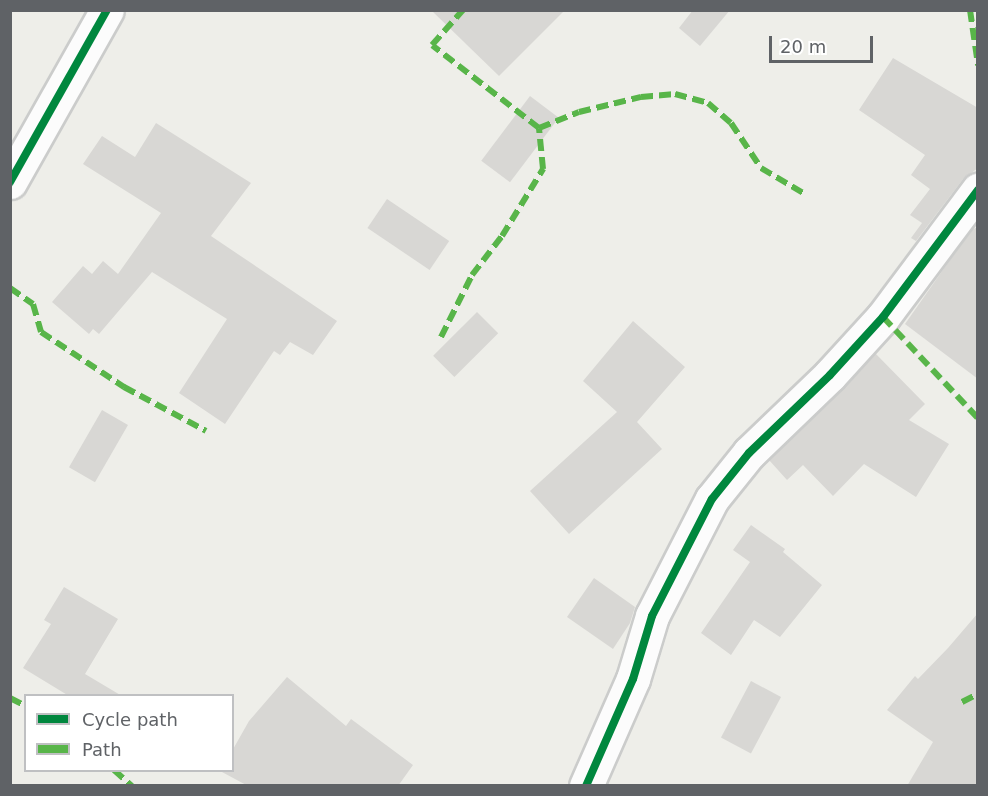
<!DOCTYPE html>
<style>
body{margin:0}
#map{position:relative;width:988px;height:796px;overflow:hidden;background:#eeeee9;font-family:"DejaVu Sans",sans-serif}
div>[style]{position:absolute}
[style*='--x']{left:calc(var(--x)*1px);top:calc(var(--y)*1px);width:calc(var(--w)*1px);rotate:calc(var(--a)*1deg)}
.building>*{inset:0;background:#d8d7d4;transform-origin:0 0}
.roads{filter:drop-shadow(2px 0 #cbcccb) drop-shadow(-2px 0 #cbcccb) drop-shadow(0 2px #cbcccb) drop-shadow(0 -2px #cbcccb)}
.minor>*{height:33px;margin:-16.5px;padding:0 16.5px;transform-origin:16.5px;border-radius:16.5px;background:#fcfcfc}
.quiet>*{height:6px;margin-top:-3px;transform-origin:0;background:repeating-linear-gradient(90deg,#58b549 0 12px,transparent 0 18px)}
.cycleway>*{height:8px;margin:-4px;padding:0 4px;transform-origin:4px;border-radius:4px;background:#00873e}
span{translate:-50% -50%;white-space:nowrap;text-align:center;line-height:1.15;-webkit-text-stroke:4.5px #fff;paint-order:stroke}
.frame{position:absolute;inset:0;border:12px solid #5f6266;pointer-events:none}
.legend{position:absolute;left:24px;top:694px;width:210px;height:78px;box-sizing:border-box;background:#fff;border:2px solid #bfc0c2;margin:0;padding:8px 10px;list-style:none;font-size:18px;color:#5f6266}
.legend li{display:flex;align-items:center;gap:12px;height:30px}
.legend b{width:30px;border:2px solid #bfc0c2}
.scale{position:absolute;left:769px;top:36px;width:104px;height:27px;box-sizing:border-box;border:3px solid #5f6266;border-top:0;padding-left:8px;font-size:18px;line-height:21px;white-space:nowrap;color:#5f6266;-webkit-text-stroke:4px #fff;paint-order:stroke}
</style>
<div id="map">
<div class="building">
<i style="clip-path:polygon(431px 10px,565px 10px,499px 76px)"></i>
<i style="clip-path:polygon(693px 10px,730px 10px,700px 46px,679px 28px)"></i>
<i style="clip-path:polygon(893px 58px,978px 108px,978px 168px,963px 179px,916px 241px,911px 238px,922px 223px,910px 215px,930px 189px,911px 175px,925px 155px,859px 110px)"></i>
<i style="left:530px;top:96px;width:36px;height:81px;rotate:37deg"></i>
<i style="clip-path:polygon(156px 123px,251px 183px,211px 236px,337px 321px,313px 355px,290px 342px,280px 355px,274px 351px,225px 424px,179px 393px,227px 319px,152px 272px,99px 334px,93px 329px,89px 334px,52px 302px,83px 266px,92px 274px,103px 261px,118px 274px,161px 213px,83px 164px,102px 136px,135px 157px)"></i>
<i style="left:387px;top:199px;width:75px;height:35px;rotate:34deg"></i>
<i style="clip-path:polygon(978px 227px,978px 379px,905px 324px,971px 230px)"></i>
<i style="left:477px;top:312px;width:30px;height:62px;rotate:45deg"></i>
<i style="clip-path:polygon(633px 321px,685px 367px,637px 422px,662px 449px,569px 534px,530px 491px,617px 412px,583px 381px)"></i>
<i style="clip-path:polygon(875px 353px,925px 404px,909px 420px,949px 444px,916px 497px,864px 464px,833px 496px,803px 465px,787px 480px,769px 460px)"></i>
<i style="left:102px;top:410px;width:30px;height:66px;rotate:30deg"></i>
<i style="clip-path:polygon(751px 525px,785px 549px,783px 552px,822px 585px,780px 637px,754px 620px,731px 655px,701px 633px,750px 562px,733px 550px)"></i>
<i style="clip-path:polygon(594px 578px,635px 607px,630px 623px,613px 649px,567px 617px)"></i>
<i style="clip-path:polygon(64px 587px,118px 619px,85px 674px,122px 696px,69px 696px,23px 668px,51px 624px,44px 620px)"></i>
<i style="clip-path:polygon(978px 613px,978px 786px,907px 786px,933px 742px,887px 710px,915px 676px,918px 679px,948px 648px)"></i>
<i style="clip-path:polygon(287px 677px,346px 726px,351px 719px,413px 765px,398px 786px,248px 786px,222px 772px,232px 771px,232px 751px,249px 721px)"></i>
<i style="left:751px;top:681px;width:34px;height:64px;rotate:28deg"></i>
</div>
<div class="roads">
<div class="minor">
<i style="--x:10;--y:182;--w:197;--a:-60.6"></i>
<i style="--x:586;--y:786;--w:117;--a:-66.3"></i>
<i style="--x:633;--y:679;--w:66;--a:-73.2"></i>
<i style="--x:652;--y:616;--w:131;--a:-62.9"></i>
<i style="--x:712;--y:499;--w:59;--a:-51.2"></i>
<i style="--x:749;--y:453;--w:112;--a:-43.9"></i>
<i style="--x:830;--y:375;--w:79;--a:-47.6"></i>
<i style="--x:883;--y:317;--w:159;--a:-53.2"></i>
</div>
</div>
<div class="quiet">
<i style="--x:970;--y:10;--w:56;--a:81.7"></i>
<i style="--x:539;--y:128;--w:43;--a:-21.8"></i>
<i style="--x:579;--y:112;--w:64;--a:-13.6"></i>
<i style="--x:641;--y:97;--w:34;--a:-5"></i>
<i style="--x:675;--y:94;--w:34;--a:15"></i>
<i style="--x:708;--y:103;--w:30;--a:41"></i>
<i style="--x:731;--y:123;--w:54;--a:56.3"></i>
<i style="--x:761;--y:168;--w:51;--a:30.6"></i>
<i style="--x:10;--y:288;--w:28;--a:35"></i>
<i style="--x:33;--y:304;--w:29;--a:74"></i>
<i style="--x:41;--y:332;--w:100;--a:33.5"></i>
<i style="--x:124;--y:387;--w:93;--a:28.2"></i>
<i style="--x:883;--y:317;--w:139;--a:46.8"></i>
<i style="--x:441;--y:337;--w:69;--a:-63.4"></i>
<i style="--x:472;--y:275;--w:49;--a:-52.4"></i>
<i style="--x:502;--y:236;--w:79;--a:-58.5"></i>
<i style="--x:543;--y:169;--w:41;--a:-95.6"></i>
<i style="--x:539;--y:128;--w:135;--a:-142.2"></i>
<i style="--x:432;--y:45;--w:47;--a:-48.5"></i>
<i style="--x:10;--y:698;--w:18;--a:27"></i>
<i style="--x:962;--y:702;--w:18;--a:-27"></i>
<i style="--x:114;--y:770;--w:24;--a:42"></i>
</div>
<div class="cycleway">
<i style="--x:10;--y:182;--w:197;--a:-60.6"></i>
<i style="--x:586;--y:786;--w:117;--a:-66.3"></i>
<i style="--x:633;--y:679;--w:66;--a:-73.2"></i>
<i style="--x:652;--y:616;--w:131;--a:-62.9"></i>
<i style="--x:712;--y:499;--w:59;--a:-51.2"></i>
<i style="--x:749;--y:453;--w:112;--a:-43.9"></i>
<i style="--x:830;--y:375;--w:79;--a:-47.6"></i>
<i style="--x:883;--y:317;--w:159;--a:-53.2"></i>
</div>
<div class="frame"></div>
<ul class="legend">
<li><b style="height:8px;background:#00873e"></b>Cycle path</li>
<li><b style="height:8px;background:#58b549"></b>Path</li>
</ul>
<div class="scale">20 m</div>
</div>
